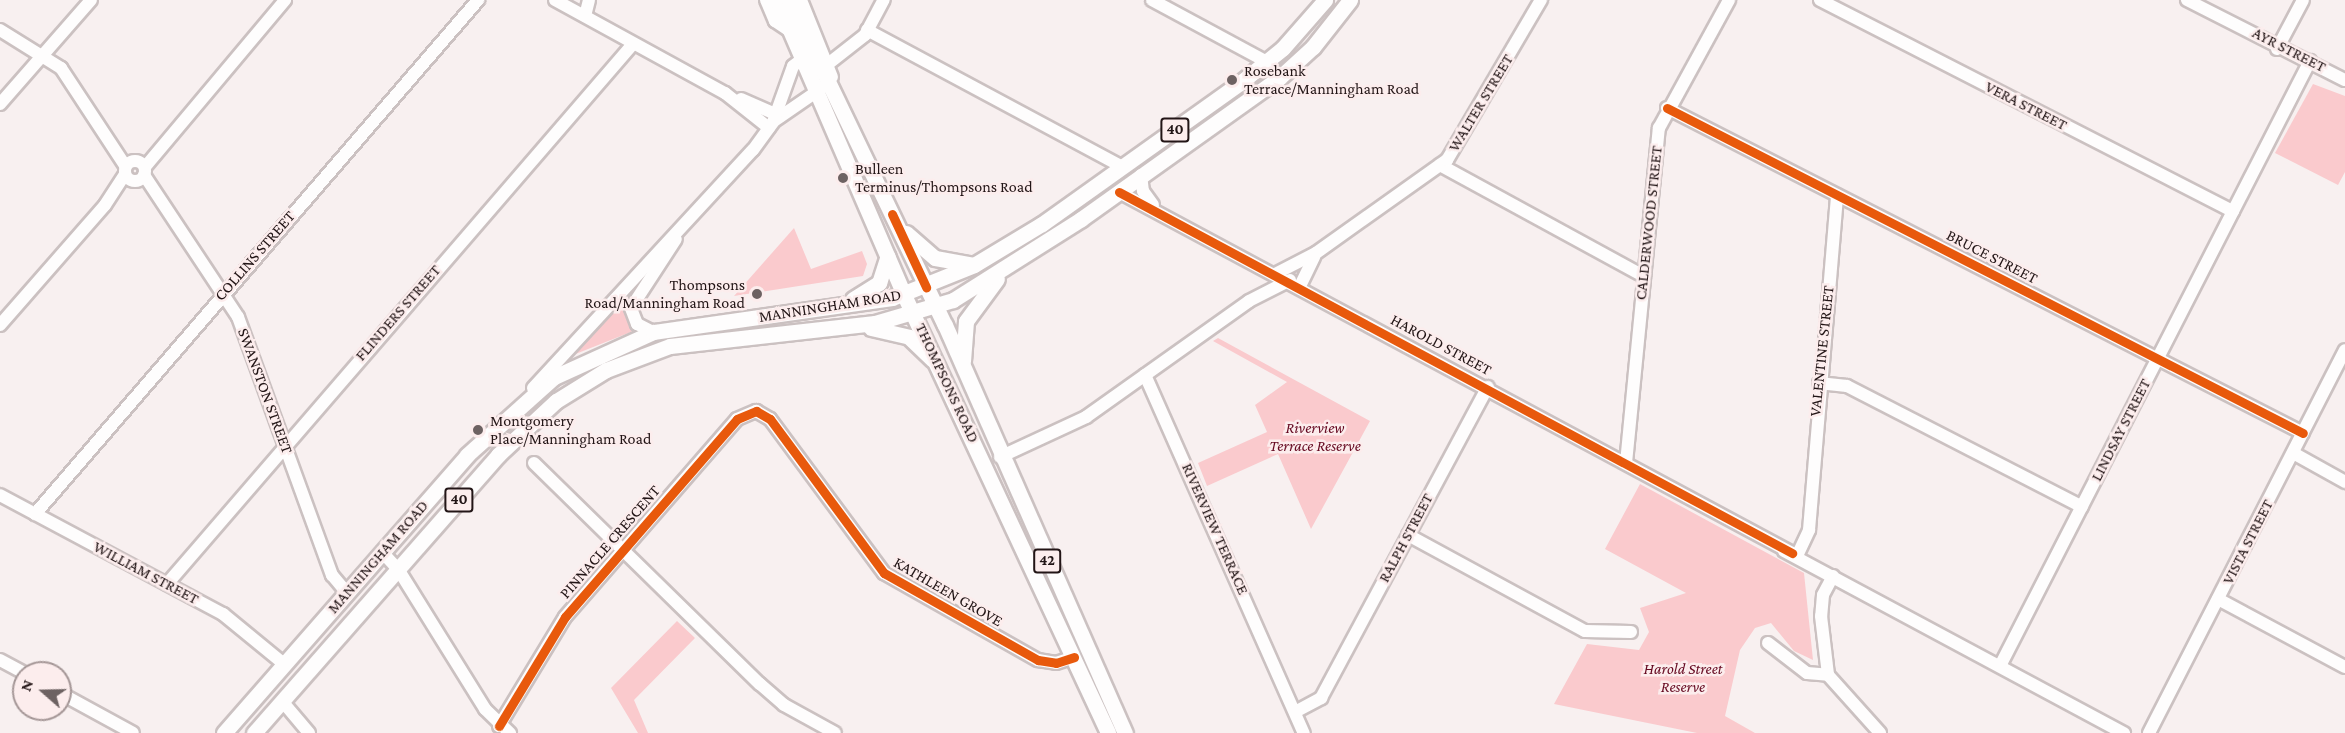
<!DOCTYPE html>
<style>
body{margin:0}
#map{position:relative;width:2345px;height:733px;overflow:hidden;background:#f8f0f0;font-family:"Crimson Pro",serif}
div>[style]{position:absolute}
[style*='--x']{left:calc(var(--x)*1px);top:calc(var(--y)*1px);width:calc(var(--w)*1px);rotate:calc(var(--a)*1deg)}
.green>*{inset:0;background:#facacd}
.roads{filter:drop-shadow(2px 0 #cbc1c1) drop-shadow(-2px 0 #cbc1c1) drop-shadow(0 2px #cbc1c1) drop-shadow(0 -2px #cbc1c1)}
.minor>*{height:12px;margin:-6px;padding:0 6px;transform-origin:6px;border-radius:6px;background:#fefdfd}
.minor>.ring{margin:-6px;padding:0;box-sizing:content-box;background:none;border:12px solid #fefdfd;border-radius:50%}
.major>*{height:15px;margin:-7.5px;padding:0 7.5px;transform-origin:7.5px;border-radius:7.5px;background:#fefdfd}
.cycleway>*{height:9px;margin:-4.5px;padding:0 4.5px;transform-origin:4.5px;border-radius:4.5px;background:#e8590c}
.dots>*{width:16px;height:16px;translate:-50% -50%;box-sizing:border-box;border:3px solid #fceded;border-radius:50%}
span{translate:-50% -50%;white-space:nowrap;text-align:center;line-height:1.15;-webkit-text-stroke:5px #fceded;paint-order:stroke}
.shield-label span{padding:2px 4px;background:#fceded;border:2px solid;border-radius:4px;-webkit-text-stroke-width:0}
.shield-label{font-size:15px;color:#221516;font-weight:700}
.street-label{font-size:16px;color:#221516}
.poi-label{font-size:16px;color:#221516}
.left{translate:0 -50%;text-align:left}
.right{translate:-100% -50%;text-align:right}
.park-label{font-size:16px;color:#650820;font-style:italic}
.north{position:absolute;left:12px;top:661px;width:60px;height:60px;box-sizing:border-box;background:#fceded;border:2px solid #a59797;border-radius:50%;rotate:290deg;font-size:16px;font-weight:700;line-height:24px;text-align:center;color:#221516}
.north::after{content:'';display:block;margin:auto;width:21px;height:27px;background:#6d6262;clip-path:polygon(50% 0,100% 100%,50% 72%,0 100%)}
</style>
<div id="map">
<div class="green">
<i style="clip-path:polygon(2313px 84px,2345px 96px,2345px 172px,2338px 185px,2275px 153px)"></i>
<i style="clip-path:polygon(794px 228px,811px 269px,862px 251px,867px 264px,863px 276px,734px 296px)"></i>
<i style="clip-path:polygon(619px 299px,636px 330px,573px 355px,572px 353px)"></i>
<i style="clip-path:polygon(1218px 338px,1370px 421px,1311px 529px,1278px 454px,1207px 486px,1198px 463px,1267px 432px,1255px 405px,1287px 382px,1213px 341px)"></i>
<i style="clip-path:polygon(1640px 484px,1804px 573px,1813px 660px,1794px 651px,1771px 623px,1755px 628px,1740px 650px,1725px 716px,1755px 733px,1697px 733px,1554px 704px,1587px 644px,1639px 650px,1649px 632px,1640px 608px,1686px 593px,1605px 549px)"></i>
<i style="clip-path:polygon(677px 621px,695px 638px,634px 700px,648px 733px,638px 733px,611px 688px)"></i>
</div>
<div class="roads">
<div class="minor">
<i style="--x:555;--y:0;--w:194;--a:28.7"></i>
<i style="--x:725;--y:93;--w:56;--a:38.5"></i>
<i style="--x:766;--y:0;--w:23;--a:67"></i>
<i style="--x:775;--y:21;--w:18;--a:34"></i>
<i style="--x:801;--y:0;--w:83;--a:68.1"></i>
<i style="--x:1152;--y:0;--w:131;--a:28.3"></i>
<i style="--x:1820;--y:0;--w:464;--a:27.1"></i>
<i style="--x:2187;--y:0;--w:177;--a:26.9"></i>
<i style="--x:585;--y:16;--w:16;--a:-76"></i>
<i style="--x:0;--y:30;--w:72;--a:31.9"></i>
<i style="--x:61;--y:68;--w:118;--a:56.7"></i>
<i style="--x:867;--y:30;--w:290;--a:28.2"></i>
<i style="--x:2277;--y:49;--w:55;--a:-62"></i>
<i style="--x:828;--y:64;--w:47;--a:-38.1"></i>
<i style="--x:865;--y:35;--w:40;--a:-62"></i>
<i style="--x:741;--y:99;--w:43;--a:23.6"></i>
<i style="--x:0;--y:104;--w:138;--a:-48.8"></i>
<i style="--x:1667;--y:108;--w:714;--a:27.07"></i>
<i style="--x:774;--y:121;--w:58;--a:-34.5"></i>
<i class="ring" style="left:125px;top:161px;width:8px;height:8px"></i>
<i style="--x:1440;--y:165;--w:232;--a:28.6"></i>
<i style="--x:145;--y:167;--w:218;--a:-50"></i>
<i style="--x:144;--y:175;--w:170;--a:56.5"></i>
<i style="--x:238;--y:317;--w:275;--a:70"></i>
<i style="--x:332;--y:575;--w:23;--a:50"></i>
<i style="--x:1141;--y:175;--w:16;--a:83"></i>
<i style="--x:1143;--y:191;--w:17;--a:54"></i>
<i style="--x:1119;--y:192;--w:764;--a:28.21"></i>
<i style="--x:1277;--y:273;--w:44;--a:-27.1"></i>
<i style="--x:1316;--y:253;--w:161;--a:-35.4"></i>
<i style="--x:1447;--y:160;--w:186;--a:-59.6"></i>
<i style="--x:1300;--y:286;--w:32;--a:-64"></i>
<i style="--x:0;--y:325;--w:159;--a:-48.8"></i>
<i style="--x:105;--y:205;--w:37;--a:-57"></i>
<i style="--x:653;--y:332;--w:18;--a:-153"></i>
<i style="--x:637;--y:324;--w:17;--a:-111"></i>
<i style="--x:631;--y:308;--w:82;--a:-56.9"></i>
<i style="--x:1145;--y:375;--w:392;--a:66.1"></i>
<i style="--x:1819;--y:383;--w:28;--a:6"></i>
<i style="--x:1847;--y:386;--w:264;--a:27.2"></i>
<i style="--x:533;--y:388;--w:324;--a:-47.3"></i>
<i style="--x:753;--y:150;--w:34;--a:-54"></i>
<i style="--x:773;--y:122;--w:59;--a:-70.3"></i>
<i style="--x:793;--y:66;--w:20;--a:-37"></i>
<i style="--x:2293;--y:453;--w:60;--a:29.1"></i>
<i style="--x:1000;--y:457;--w:95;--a:-24.9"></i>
<i style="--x:1086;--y:417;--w:200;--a:-35.4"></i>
<i style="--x:1249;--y:301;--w:46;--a:-27.1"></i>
<i style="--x:534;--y:463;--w:316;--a:44.4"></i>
<i style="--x:760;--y:684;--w:32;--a:41"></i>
<i style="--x:784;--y:705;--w:58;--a:28.8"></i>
<i style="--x:1626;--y:463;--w:337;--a:-84.4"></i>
<i style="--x:1659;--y:128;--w:146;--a:-61.3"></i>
<i style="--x:0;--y:495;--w:253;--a:28.1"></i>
<i style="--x:223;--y:614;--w:79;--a:39.3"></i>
<i style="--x:35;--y:514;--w:679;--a:-49.24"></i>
<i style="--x:1408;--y:535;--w:201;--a:28.5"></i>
<i style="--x:1585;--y:631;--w:46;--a:1.2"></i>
<i style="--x:1784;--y:551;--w:386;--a:28.2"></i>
<i style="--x:382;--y:552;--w:23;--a:47"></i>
<i style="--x:398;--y:569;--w:165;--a:58.1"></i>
<i style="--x:485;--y:709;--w:35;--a:44"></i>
<i style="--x:1797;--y:556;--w:29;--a:-65"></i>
<i style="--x:1809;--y:530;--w:336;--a:-85.2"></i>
<i style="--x:1833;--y:576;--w:21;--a:118"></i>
<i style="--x:1823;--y:595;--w:21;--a:95"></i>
<i style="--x:1821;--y:616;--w:59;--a:83.2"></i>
<i style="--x:1828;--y:675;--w:78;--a:48.1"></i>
<i style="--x:167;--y:584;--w:713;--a:-49.21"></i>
<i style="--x:2218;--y:599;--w:144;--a:28.2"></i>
<i style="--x:1768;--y:643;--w:49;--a:37.6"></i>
<i style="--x:1807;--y:673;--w:21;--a:5"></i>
<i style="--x:0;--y:660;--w:27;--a:28"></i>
<i style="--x:2000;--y:666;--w:680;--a:-62.87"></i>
<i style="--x:60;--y:693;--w:83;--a:28.7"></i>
<i style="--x:282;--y:701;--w:42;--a:49.8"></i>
<i style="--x:1295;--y:712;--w:30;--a:-28"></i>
<i style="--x:1321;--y:698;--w:353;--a:-61.8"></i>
<i style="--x:499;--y:726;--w:127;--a:-58.8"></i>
<i style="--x:565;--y:617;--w:262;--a:-49"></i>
<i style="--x:737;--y:419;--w:21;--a:-23"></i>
<i style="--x:756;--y:411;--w:16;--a:30"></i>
<i style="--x:770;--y:419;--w:192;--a:53.5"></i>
<i style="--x:884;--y:573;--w:177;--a:29.5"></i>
<i style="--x:1038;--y:660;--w:18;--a:9"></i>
<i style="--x:1056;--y:663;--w:19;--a:-18"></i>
<i style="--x:2149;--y:733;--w:430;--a:-62.9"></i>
</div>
<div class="major">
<i style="--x:777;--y:0;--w:321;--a:66.7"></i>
<i style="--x:904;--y:295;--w:483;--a:65"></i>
<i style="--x:789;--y:0;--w:361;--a:64.4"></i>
<i style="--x:945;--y:325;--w:446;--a:66.2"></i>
<i style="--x:906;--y:233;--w:38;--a:41"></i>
<i style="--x:935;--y:258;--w:39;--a:10"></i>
<i style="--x:853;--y:299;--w:31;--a:-32"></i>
<i style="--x:879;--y:283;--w:28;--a:-72"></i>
<i style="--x:871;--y:328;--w:39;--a:13"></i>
<i style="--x:909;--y:337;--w:33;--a:44"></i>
<i style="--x:963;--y:361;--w:40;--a:-85.7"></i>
<i style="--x:966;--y:321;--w:52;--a:-53.6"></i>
<i style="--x:224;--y:733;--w:369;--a:-48.8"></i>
<i style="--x:467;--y:455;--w:117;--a:-41.9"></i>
<i style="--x:554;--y:377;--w:109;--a:-24.4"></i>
<i style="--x:653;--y:332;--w:241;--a:-8.1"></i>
<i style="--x:892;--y:298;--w:88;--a:-21.9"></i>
<i style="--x:974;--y:265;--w:79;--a:-31.1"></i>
<i style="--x:1042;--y:224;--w:243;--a:-35.5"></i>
<i style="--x:1240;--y:83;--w:55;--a:-39.1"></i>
<i style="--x:1283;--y:48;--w:64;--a:-48.8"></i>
<i style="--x:254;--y:733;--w:370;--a:-48.7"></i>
<i style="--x:498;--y:455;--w:79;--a:-43"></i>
<i style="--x:556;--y:401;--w:59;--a:-31.8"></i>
<i style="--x:606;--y:370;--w:68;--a:-20.6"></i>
<i style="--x:670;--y:346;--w:206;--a:-6.4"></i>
<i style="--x:875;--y:323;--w:81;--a:-16.4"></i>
<i style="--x:953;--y:300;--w:151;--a:-32.3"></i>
<i style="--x:1081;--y:219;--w:243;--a:-35.5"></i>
<i style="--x:1279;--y:78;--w:46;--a:-42.4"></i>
<i style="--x:1313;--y:47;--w:60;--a:-51.8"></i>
</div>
</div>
<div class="cycleway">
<i style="--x:1667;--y:108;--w:714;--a:27.07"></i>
<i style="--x:1119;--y:192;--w:764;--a:28.21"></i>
<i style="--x:892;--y:214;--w:81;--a:65"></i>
<i style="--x:499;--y:726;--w:127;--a:-58.8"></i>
<i style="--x:565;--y:617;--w:262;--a:-49"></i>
<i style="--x:737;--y:419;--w:21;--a:-23"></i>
<i style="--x:756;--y:411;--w:16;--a:30"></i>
<i style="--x:770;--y:419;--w:192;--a:53.5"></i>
<i style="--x:884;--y:573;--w:177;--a:29.5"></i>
<i style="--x:1038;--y:660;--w:18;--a:9"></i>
<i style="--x:1056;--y:663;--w:19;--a:-18"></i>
</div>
<div class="dots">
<i style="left:1232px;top:80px;background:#6d6262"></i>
<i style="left:843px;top:178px;background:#6d6262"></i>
<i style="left:757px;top:294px;background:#6d6262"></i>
<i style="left:478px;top:430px;background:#6d6262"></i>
</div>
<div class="shield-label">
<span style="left:1175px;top:130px">40</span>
<span style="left:459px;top:500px">40</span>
<span style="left:1047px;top:561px">42</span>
</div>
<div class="street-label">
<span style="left:2289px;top:50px;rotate:27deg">AYR STREET</span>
<span style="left:1481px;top:103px;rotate:-59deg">WALTER STREET</span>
<span style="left:2026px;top:106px;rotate:27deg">VERA STREET</span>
<span style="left:1649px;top:223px;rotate:-84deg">CALDERWOOD STREET</span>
<span style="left:255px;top:256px;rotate:-49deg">COLLINS STREET</span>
<span style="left:1992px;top:257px;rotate:27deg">BRUCE STREET</span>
<span style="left:830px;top:306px;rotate:-9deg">MANNINGHAM ROAD</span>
<span style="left:398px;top:313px;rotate:-49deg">FLINDERS STREET</span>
<span style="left:1441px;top:345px;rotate:28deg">HAROLD STREET</span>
<span style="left:1822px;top:351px;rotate:-84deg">VALENTINE STREET</span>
<span style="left:947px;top:383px;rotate:65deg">THOMPSONS ROAD</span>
<span style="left:265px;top:391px;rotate:70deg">SWANSTON STREET</span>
<span style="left:2121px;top:430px;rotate:-63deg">LINDSAY STREET</span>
<span style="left:1215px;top:529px;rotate:66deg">RIVERVIEW TERRACE</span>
<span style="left:1406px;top:538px;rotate:-62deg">RALPH STREET</span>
<span style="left:610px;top:542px;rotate:-49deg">PINNACLE CRESCENT</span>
<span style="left:2248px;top:542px;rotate:-63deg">VISTA STREET</span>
<span style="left:378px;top:557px;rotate:-49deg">MANNINGHAM ROAD</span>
<span style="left:146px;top:573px;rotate:28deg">WILLIAM STREET</span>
<span style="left:948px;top:592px;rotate:30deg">KATHLEEN GROVE</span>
</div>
<div class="poi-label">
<span class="left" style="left:1244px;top:80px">Rosebank<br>Terrace/Manningham Road</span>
<span class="left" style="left:855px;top:178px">Bulleen<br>Terminus/Thompsons Road</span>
<span class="right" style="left:745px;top:294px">Thompsons<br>Road/Manningham Road</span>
<span class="left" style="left:490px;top:430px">Montgomery<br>Place/Manningham Road</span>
</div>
<div class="park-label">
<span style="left:1315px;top:437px">Riverview<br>Terrace Reserve</span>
<span style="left:1683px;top:678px">Harold Street<br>Reserve</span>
</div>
<div class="north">N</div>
</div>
